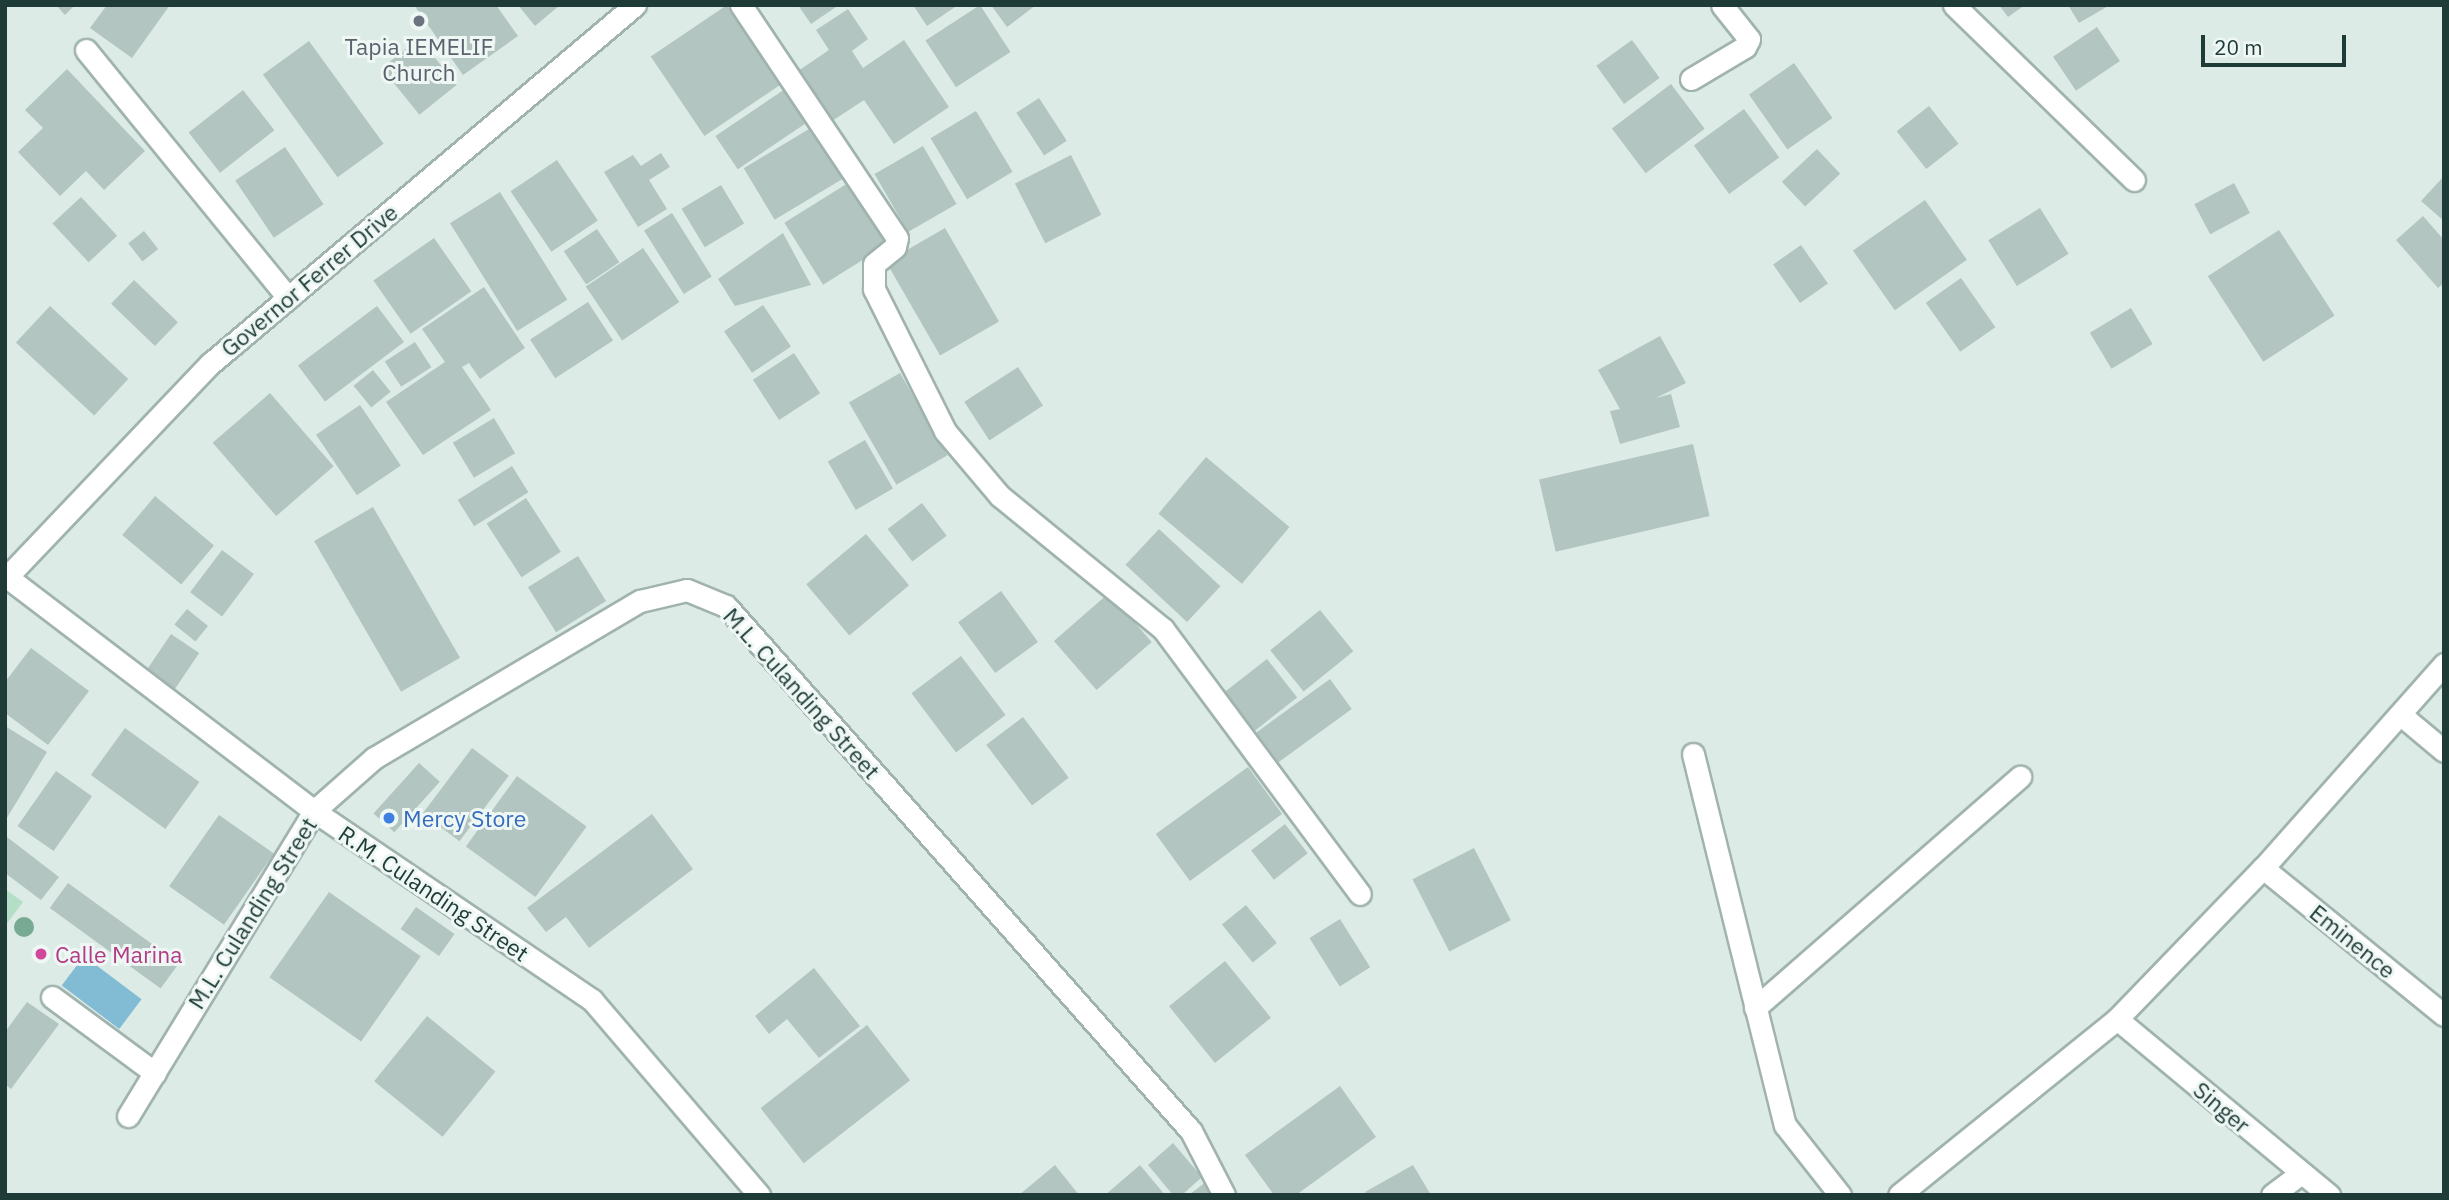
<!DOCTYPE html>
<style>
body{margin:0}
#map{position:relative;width:2449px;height:1200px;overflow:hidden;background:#ddebe6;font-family:"IBM Plex Sans",sans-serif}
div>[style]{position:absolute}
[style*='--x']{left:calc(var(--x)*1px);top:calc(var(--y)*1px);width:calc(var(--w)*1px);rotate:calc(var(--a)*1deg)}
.green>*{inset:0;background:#b4dec5}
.water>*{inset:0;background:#81bcd4;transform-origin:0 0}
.building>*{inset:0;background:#b3c5c0;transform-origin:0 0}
.roads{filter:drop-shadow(2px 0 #a0b3ae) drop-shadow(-2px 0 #a0b3ae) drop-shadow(0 2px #a0b3ae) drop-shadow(0 -2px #a0b3ae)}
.service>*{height:21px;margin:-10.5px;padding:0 10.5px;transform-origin:10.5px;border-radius:10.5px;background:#fff}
.minor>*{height:21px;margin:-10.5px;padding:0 10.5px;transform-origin:10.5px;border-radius:10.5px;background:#fff}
.secondary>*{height:21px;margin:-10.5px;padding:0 10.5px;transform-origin:10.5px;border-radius:10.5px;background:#fff}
.trees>*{width:20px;height:20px;margin:-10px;border-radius:50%;background:#78aa93}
.dots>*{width:19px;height:19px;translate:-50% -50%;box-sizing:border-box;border:4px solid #eef7f4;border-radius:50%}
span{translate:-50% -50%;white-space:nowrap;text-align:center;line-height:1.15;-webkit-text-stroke:6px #eef7f4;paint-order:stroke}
.worship-label{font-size:23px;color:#5b616d}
.street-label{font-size:23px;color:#1e3b37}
.shop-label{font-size:23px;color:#366cbe}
.left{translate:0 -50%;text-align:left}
.hotel-label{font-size:23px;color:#b23c85}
.frame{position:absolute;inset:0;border:7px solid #1e3b37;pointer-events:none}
.scale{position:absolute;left:2201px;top:35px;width:145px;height:32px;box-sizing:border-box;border:4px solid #1e3b37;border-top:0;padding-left:9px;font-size:21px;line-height:24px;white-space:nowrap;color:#1e3b37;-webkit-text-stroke:5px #eef7f4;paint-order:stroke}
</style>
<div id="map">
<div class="green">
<i style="clip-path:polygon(5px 889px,23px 902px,5px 926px)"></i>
</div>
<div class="water">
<i style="left:84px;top:956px;width:72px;height:37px;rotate:37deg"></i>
</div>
<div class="building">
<i style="clip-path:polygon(56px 5px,75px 5px,65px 15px)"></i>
<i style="clip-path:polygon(107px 5px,170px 5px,132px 58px,90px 28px)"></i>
<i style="clip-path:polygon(414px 5px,496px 5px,518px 36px,463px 75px)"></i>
<i style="clip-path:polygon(518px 5px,560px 5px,535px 26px)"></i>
<i style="left:727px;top:5px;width:96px;height:92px;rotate:56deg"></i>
<i style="clip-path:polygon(798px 5px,839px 5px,811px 24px)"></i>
<i style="clip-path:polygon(913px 5px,958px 5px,927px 26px)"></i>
<i style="left:980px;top:5px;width:56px;height:65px;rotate:57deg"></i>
<i style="clip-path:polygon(991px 5px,1036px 5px,1007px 27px)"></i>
<i style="clip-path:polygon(1999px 5px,2025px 5px,2008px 17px)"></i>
<i style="clip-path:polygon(2068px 5px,2110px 5px,2079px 23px)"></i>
<i style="clip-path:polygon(848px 9px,868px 39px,852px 51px,863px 68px,904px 40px,949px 107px,894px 144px,864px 100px,832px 121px,798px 71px,829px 50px,816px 30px)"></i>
<i style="left:2097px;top:27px;width:41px;height:53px;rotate:56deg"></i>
<i style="left:419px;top:38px;width:60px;height:48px;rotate:51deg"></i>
<i style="left:1632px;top:40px;width:47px;height:44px;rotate:54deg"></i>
<i style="left:309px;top:41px;width:127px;height:57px;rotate:54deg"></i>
<i style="left:1794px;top:63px;width:67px;height:55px;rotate:55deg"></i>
<i style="clip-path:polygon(67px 69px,145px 151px,104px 190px,86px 171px,60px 196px,18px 152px,43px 128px,25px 110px)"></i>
<i style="left:1671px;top:84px;width:56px;height:74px;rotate:53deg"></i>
<i style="left:785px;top:89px;width:40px;height:84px;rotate:56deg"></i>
<i style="left:243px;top:90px;width:51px;height:69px;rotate:52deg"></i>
<i style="left:1039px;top:98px;width:51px;height:27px;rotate:57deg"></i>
<i style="left:1929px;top:106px;width:48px;height:41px;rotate:52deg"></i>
<i style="left:1744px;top:109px;width:60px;height:62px;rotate:54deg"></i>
<i style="left:976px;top:111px;width:71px;height:53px;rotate:59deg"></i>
<i style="left:814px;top:126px;width:60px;height:82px;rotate:59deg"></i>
<i style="left:923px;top:146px;width:67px;height:56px;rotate:60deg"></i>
<i style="left:285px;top:147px;width:69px;height:60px;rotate:56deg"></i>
<i style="left:1817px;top:149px;width:34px;height:48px;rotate:47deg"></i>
<i style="clip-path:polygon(661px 153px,670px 167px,649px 180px,667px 209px,638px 227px,604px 172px,633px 155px,641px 166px)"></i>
<i style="left:1071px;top:155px;width:67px;height:63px;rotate:63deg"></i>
<i style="left:557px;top:160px;width:73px;height:56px;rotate:56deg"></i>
<i style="clip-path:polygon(2444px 176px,2444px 221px,2421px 201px)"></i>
<i style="left:848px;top:183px;width:73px;height:75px;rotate:58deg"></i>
<i style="left:2234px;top:183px;width:34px;height:45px;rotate:62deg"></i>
<i style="left:721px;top:185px;width:45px;height:46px;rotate:59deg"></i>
<i style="left:500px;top:192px;width:127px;height:59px;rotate:58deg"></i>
<i style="left:81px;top:197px;width:53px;height:39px;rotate:47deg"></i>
<i style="left:1925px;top:200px;width:73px;height:88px;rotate:55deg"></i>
<i style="left:2040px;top:208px;width:54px;height:61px;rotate:58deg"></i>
<i style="left:672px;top:213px;width:75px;height:33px;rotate:58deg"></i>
<i style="clip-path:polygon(2423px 216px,2444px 240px,2444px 283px,2438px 288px,2396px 240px)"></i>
<i style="left:945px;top:228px;width:108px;height:68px;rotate:60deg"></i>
<i style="left:597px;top:229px;width:40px;height:40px;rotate:56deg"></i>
<i style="left:2279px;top:230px;width:102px;height:85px;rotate:57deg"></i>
<i style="left:144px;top:231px;width:23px;height:20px;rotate:52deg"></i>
<i style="clip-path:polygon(783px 233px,811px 285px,735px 306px,718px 279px)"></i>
<i style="left:434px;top:238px;width:65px;height:74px;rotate:55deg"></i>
<i style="left:1801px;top:245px;width:47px;height:34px;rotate:55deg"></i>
<i style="left:643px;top:248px;width:65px;height:69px;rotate:56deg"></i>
<i style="left:1961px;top:278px;width:60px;height:43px;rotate:55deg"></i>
<i style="left:134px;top:280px;width:61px;height:33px;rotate:44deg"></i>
<i style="clip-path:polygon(484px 287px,525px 348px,480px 379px,469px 363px,462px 367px,491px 410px,423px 455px,386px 402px,445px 362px,422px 329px)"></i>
<i style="left:588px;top:302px;width:46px;height:69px;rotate:57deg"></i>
<i style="left:763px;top:305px;width:50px;height:47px;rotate:56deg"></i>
<i style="left:50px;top:306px;width:107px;height:50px;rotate:43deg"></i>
<i style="left:377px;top:306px;width:45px;height:99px;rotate:53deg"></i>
<i style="left:2131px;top:308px;width:42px;height:48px;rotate:59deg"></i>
<i style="clip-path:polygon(1660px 336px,1686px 383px,1656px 398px,1671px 394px,1680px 427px,1620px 444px,1610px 411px,1620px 409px,1598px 370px)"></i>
<i style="left:415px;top:342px;width:30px;height:36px;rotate:57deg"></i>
<i style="left:794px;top:353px;width:48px;height:49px;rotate:57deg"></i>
<i style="left:1018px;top:367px;width:46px;height:64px;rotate:57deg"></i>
<i style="left:373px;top:370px;width:28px;height:25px;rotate:51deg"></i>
<i style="left:900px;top:373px;width:95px;height:59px;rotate:60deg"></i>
<i style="left:270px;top:393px;width:97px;height:76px;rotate:49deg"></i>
<i style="left:360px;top:405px;width:73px;height:53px;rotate:56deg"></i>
<i style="left:494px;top:418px;width:41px;height:48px;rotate:59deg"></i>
<i style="left:865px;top:440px;width:56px;height:43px;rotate:60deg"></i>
<i style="left:1693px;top:444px;width:74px;height:158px;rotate:77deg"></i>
<i style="left:1206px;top:457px;width:109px;height:74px;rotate:40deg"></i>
<i style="left:512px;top:466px;width:31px;height:64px;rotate:58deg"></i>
<i style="left:155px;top:496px;width:77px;height:51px;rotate:40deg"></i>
<i style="left:526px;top:498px;width:64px;height:47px;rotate:57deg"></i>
<i style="left:922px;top:503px;width:41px;height:43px;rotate:53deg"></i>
<i style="left:373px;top:507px;width:174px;height:68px;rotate:60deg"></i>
<i style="left:1159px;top:529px;width:84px;height:49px;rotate:43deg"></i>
<i style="left:866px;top:534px;width:67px;height:78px;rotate:50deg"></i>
<i style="left:222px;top:550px;width:40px;height:53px;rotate:37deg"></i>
<i style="left:578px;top:556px;width:53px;height:59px;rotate:58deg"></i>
<i style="left:1001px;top:591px;width:63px;height:53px;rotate:54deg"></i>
<i style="left:1109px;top:593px;width:65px;height:73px;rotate:49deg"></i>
<i style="left:187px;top:609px;width:27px;height:20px;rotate:39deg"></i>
<i style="left:1320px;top:610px;width:53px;height:64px;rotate:51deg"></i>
<i style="left:171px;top:634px;width:34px;height:44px;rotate:34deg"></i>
<i style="clip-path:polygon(31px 648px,89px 691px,48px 745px,5px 713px,5px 682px)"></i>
<i style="left:961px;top:656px;width:74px;height:62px;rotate:53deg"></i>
<i style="left:1267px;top:659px;width:49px;height:57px;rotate:52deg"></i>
<i style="left:1330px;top:679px;width:37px;height:91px;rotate:54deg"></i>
<i style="left:1023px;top:717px;width:76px;height:46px;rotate:53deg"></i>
<i style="clip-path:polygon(5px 726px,47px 752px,5px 821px)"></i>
<i style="left:125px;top:728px;width:92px;height:58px;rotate:36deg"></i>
<i style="left:472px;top:748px;width:46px;height:82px;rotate:37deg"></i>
<i style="left:419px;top:763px;width:28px;height:68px;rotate:42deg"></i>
<i style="left:1248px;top:767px;width:58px;height:114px;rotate:54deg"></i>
<i style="left:56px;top:771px;width:44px;height:67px;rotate:35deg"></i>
<i style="left:517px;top:776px;width:86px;height:87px;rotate:36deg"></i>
<i style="clip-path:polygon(652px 814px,693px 869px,589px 948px,566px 917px,546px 932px,527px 908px)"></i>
<i style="left:219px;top:815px;width:67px;height:87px;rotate:35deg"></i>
<i style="left:1285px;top:824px;width:37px;height:43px;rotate:52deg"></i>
<i style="clip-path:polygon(7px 837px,59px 877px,41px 900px,5px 873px)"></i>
<i style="left:1474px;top:848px;width:81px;height:69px;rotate:63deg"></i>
<i style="left:68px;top:883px;width:137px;height:31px;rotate:36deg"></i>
<i style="left:329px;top:892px;width:112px;height:104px;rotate:35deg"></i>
<i style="left:1246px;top:905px;width:49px;height:31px;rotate:51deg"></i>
<i style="left:416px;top:907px;width:47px;height:27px;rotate:35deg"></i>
<i style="left:1340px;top:919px;width:57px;height:36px;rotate:58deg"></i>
<i style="left:1225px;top:961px;width:73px;height:72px;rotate:51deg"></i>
<i style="clip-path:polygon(814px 968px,860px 1026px,819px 1058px,787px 1019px,769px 1034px,755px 1016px)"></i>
<i style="clip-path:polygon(27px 1002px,59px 1024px,11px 1089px,5px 1084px,5px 1032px)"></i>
<i style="left:427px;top:1016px;width:88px;height:84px;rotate:39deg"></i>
<i style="left:867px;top:1025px;width:70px;height:135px;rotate:52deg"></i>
<i style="clip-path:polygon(1340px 1086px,1376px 1137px,1296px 1195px,1274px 1195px,1245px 1155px)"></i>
<i style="clip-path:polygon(1173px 1143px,1202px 1177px,1182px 1195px,1173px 1195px,1148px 1165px)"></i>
<i style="clip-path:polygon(1055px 1165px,1079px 1195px,1019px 1195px)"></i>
<i style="clip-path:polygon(1140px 1165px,1165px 1195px,1105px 1195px)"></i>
<i style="clip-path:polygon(1413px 1165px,1431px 1195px,1367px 1195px,1365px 1192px)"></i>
<i style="clip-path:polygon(1207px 1181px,1218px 1195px,1189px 1195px)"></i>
</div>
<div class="roads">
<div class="service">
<i style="--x:52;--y:997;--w:128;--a:36.4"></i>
</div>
<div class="minor">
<i style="--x:741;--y:5;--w:280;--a:56.2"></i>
<i style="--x:897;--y:238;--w:9;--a:103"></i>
<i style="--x:895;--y:247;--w:27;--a:141"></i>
<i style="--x:874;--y:264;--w:25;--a:90"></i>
<i style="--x:874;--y:289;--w:159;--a:63.4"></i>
<i style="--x:945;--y:431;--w:85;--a:49.8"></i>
<i style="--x:1000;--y:496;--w:210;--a:39.2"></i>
<i style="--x:1163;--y:629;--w:330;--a:53.4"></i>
<i style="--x:1954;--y:5;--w:251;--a:44.2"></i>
<i style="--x:86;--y:50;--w:320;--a:50.8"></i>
<i style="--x:1691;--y:79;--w:63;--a:-30.7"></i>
<i style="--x:1745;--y:47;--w:9;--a:-63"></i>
<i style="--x:1749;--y:39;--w:43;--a:-128.5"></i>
<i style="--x:7;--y:577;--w:386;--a:37.3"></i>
<i style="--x:314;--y:811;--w:336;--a:34.2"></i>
<i style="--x:592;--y:1000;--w:257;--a:49.4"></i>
<i style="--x:2401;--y:715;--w:56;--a:39.9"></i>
<i style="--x:1693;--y:754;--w:382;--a:76.1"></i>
<i style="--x:1785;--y:1125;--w:89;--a:51.8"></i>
<i style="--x:2263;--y:868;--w:233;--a:39.1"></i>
<i style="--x:1755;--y:1008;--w:352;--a:-41.1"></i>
<i style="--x:2117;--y:1019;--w:276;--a:39.7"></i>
<i style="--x:128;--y:1116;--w:357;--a:-58.6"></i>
<i style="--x:314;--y:811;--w:80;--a:-41.5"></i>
<i style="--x:374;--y:758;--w:309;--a:-30.6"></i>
<i style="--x:640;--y:601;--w:48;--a:-13.2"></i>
<i style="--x:687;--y:590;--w:42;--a:22.3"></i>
<i style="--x:726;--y:606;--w:701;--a:48.47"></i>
<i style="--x:1191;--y:1131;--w:72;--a:62.7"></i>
<i style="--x:1899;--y:1195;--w:280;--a:-38.9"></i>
<i style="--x:2117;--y:1019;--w:210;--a:-46"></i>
<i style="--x:2263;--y:868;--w:273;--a:-48.4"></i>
<i style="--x:2272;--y:1195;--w:36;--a:-37"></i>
</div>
<div class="secondary">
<i style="--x:5;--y:579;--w:298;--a:-46.4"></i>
<i style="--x:211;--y:363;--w:555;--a:-40.18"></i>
</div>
</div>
<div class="trees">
<i style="left:24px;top:927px"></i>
</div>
<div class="dots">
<i style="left:419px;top:21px;background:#6b7280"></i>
<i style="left:389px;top:818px;background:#3f7fe0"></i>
<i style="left:41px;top:954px;background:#d1479c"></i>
</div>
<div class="worship-label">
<span style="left:419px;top:59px">Tapia IEMELIF<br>Church</span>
</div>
<div class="street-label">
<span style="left:309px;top:280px;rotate:-40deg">Governor Ferrer Drive</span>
<span style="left:802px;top:693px;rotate:48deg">M.L. Culanding Street</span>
<span style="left:434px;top:893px;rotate:34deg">R.M. Culanding Street</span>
<span style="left:252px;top:913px;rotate:-58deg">M.L. Culanding Street</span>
<span style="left:2353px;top:941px;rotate:39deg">Eminence</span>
<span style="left:2222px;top:1107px;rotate:40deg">Singer</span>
</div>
<div class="shop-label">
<span class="left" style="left:403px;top:818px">Mercy Store</span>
</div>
<div class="hotel-label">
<span class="left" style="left:55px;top:954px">Calle Marina</span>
</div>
<div class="frame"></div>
<div class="scale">20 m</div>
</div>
